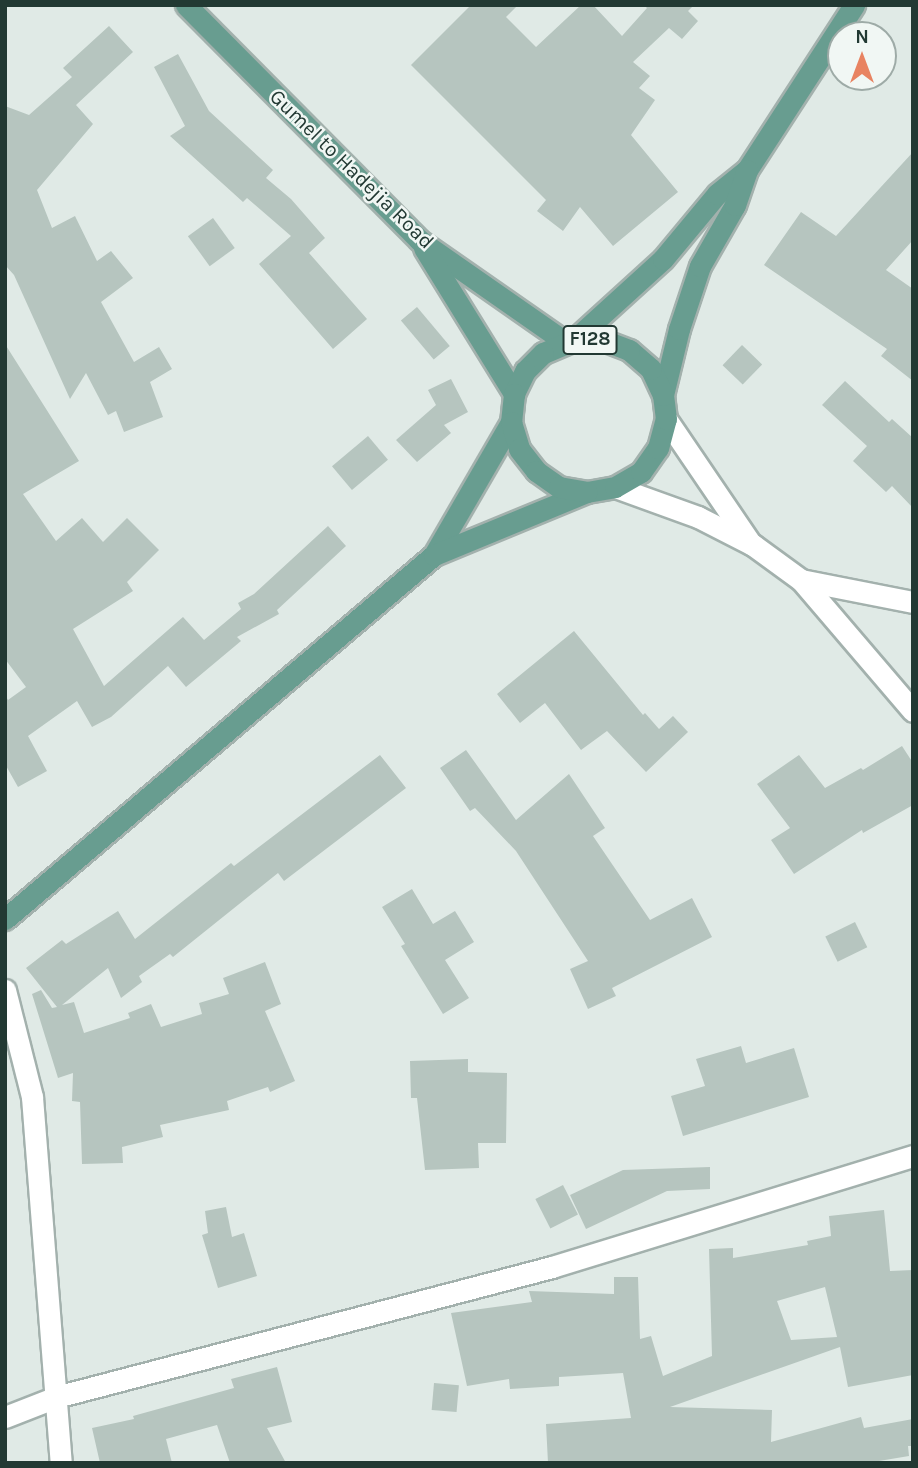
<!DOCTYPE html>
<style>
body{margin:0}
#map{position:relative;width:918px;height:1468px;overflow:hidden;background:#e0eae6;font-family:Karla,sans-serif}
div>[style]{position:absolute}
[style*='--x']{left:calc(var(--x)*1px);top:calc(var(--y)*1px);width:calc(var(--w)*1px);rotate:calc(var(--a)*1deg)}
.building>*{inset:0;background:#b6c5bf;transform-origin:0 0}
.roads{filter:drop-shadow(2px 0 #a3b1ad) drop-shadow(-2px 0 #a3b1ad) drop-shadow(0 2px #a3b1ad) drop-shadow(0 -2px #a3b1ad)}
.minor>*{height:21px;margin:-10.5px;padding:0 10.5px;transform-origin:10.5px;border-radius:10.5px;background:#fff}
.major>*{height:21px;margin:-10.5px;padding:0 10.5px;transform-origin:10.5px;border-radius:10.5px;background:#689d90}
span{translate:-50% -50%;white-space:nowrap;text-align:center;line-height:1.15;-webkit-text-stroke:5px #f1f7f4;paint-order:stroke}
.shield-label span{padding:2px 5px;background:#f1f7f4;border:2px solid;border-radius:5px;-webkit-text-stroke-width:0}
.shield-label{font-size:19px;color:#223933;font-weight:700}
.street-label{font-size:21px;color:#223933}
.frame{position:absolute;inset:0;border:7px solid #223933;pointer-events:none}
.north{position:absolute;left:827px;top:21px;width:70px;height:70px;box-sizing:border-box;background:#f1f7f4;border:2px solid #9eaba7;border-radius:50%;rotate:0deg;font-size:19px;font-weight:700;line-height:28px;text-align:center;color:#223933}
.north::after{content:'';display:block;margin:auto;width:24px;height:32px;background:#e88361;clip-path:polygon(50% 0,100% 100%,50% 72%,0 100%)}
</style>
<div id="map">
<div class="building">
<i style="clip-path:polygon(471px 5px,518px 5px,506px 17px,536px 47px,581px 5px,593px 5px,622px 36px,647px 8px,644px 5px,694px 5px,688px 11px,698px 21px,682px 39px,669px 28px,633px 62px,650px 76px,639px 88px,655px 100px,631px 135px,678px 192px,613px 246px,580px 207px,563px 231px,537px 211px,546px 200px,411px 65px)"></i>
<i style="clip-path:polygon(109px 26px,133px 52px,76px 105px,93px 124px,37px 190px,52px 228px,75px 216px,97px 261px,111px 251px,133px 278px,101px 302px,134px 362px,159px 347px,172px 369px,150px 382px,163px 417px,124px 432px,116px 411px,108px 415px,86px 373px,70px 399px,14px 275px,5px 265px,5px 106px,29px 115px,72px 77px,63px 68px)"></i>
<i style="clip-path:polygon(178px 54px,209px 111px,273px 170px,266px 178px,291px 199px,325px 238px,309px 253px,367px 319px,333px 349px,259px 264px,291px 236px,247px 198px,243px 202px,170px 136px,185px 126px,154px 67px)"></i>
<i style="clip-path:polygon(913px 152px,913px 240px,886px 270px,913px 289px,913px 381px,881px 356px,887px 349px,764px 265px,801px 212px,836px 236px)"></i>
<i style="left:213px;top:218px;width:37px;height:31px;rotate:54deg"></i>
<i style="left:417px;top:307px;width:51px;height:21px;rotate:50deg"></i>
<i style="clip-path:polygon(5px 344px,79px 461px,23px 494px,56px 541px,82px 518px,103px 542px,127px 518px,159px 550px,127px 582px,133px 591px,73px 629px,104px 686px,183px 617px,204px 640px,241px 609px,238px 603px,254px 594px,328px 526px,346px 546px,277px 610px,279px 614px,237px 637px,241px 641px,186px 687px,168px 666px,111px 717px,92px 727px,77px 701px,28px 736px,47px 771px,18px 787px,5px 764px,5px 695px,8px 700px,26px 687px,5px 659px)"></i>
<i style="left:742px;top:345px;width:28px;height:28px;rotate:44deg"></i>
<i style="clip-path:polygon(451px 379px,468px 412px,444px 425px,451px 433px,417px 462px,396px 440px,436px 405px,428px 390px)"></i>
<i style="clip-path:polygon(845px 381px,889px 422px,892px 419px,913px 438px,913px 508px,892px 486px,886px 492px,853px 461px,867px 446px,822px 405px)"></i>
<i style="left:368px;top:436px;width:31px;height:47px;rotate:50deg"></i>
<i style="clip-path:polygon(574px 631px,643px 715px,645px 713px,659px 729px,673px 716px,688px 732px,646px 772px,607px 731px,581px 750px,545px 703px,520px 723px,497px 694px)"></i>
<i style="clip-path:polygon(902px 746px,913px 763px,913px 805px,863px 833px,862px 830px,794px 874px,771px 840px,790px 828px,757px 784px,799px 755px,825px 788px,861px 768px,863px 770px)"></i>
<i style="clip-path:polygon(466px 750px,516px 820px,569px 774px,605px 828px,593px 836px,650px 920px,692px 898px,712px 937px,612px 988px,616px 996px,588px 1009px,570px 969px,588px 961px,516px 851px,475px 808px,470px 811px,440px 768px)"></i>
<i style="clip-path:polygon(380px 755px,406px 788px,284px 881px,278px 873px,173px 957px,170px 954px,139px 976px,142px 982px,121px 998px,108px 968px,62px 1005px,74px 1002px,84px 1033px,130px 1018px,128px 1013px,151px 1004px,161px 1027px,202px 1014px,199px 1003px,229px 994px,223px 978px,265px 962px,281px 1004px,265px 1011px,295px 1081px,270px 1092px,268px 1087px,227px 1101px,229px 1110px,160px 1125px,163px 1137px,122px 1147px,123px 1163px,82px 1164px,80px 1102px,72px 1101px,73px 1073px,58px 1078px,32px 994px,41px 990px,52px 1008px,57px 1007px,26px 968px,62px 940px,66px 944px,118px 911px,135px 939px,231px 863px,234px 866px)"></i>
<i style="clip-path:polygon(412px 889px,433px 924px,455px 911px,474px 942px,445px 960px,469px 998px,443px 1014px,401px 946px,405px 944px,382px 907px)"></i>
<i style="left:855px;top:922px;width:28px;height:33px;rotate:64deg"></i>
<i style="clip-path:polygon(741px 1046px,746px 1063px,794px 1048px,809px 1097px,683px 1136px,671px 1096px,705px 1086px,696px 1059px)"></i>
<i style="clip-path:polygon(468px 1059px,468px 1072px,507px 1073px,506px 1143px,478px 1143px,479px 1168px,425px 1170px,417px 1098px,411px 1098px,410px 1061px)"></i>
<i style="clip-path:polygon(710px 1167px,710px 1189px,667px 1191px,586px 1229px,570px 1195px,623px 1170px)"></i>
<i style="left:563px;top:1185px;width:33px;height:31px;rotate:63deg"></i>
<i style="clip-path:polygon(226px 1207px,232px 1237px,244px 1233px,257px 1276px,218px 1288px,202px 1235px,208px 1233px,205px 1211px)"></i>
<i style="clip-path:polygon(evenodd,884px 1210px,890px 1271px,913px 1270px,913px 1375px,848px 1387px,840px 1347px,670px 1407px,772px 1410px,771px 1442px,861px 1417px,864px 1428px,913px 1419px,913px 1446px,908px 1446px,909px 1456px,867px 1463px,548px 1463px,546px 1424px,631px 1418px,623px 1373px,559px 1377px,559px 1386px,510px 1389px,509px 1379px,467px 1386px,451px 1313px,532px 1302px,529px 1291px,614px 1294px,614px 1277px,638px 1277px,640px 1339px,651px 1336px,663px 1376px,712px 1356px,709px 1249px,733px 1248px,733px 1258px,808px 1245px,807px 1241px,831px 1236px,829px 1216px,884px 1210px,825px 1287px,837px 1337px,791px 1340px,777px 1301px,825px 1287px)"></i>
<i style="clip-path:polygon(277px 1367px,292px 1422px,267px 1428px,286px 1463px,230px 1463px,217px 1425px,166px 1439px,172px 1463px,100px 1463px,92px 1428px,134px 1419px,133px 1416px,234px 1388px,231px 1379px)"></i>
<i style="left:434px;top:1383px;width:25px;height:27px;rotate:5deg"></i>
</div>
<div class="roads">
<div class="minor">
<i style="--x:666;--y:419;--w:151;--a:55.8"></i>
<i style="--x:615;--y:487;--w:88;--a:19.9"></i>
<i style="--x:698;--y:517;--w:62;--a:27"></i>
<i style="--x:753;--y:545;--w:59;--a:36.1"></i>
<i style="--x:801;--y:580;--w:172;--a:49.5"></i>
<i style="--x:801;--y:580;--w:114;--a:11.1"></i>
<i style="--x:5;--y:990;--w:110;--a:75.8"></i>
<i style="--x:32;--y:1097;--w:367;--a:85.5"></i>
<i style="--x:5;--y:1417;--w:55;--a:-21.4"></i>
<i style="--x:56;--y:1397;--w:513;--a:-14.69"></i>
<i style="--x:552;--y:1267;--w:378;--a:-17.1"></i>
</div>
<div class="major">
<i style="--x:186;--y:5;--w:331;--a:45.2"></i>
<i style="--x:419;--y:240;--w:178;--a:34.9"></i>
<i style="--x:424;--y:248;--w:172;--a:58.3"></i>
<i style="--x:574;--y:340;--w:120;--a:-42.3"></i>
<i style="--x:663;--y:259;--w:85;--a:-50.3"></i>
<i style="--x:717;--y:194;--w:38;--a:-39"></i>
<i style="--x:747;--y:170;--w:197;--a:-57"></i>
<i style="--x:663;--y:395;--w:68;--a:-76.4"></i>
<i style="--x:679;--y:329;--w:66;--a:-71.6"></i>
<i style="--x:700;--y:266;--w:70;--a:-60.2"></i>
<i style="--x:735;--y:205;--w:37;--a:-71"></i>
<i style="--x:434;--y:555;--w:154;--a:-59.9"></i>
<i style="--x:5;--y:919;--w:563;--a:-40.31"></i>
<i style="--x:434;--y:555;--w:165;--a:-22.4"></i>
<i style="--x:587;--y:492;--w:28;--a:-10"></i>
<i style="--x:615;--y:487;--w:30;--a:-30"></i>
<i style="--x:641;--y:472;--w:29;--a:-55"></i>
<i style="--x:658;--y:448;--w:30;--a:-75"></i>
<i style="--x:666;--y:419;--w:24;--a:-97"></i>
<i style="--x:663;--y:395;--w:29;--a:-115"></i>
<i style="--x:651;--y:369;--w:29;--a:-139"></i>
<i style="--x:629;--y:350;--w:28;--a:-159"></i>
<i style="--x:603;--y:340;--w:29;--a:180"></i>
<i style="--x:574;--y:340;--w:34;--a:157"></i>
<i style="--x:543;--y:353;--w:25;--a:135"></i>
<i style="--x:525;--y:371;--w:25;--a:116"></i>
<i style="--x:514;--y:394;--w:28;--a:96"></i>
<i style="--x:511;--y:422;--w:28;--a:73"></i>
<i style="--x:519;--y:449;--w:28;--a:52"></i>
<i style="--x:536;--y:471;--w:28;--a:35"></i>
<i style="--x:559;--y:487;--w:28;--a:10"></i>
</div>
</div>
<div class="shield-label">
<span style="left:590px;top:340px">F128</span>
</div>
<div class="street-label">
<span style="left:352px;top:169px;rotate:44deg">Gumel to Hadejia Road</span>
</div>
<div class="frame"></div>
<div class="north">N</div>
</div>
